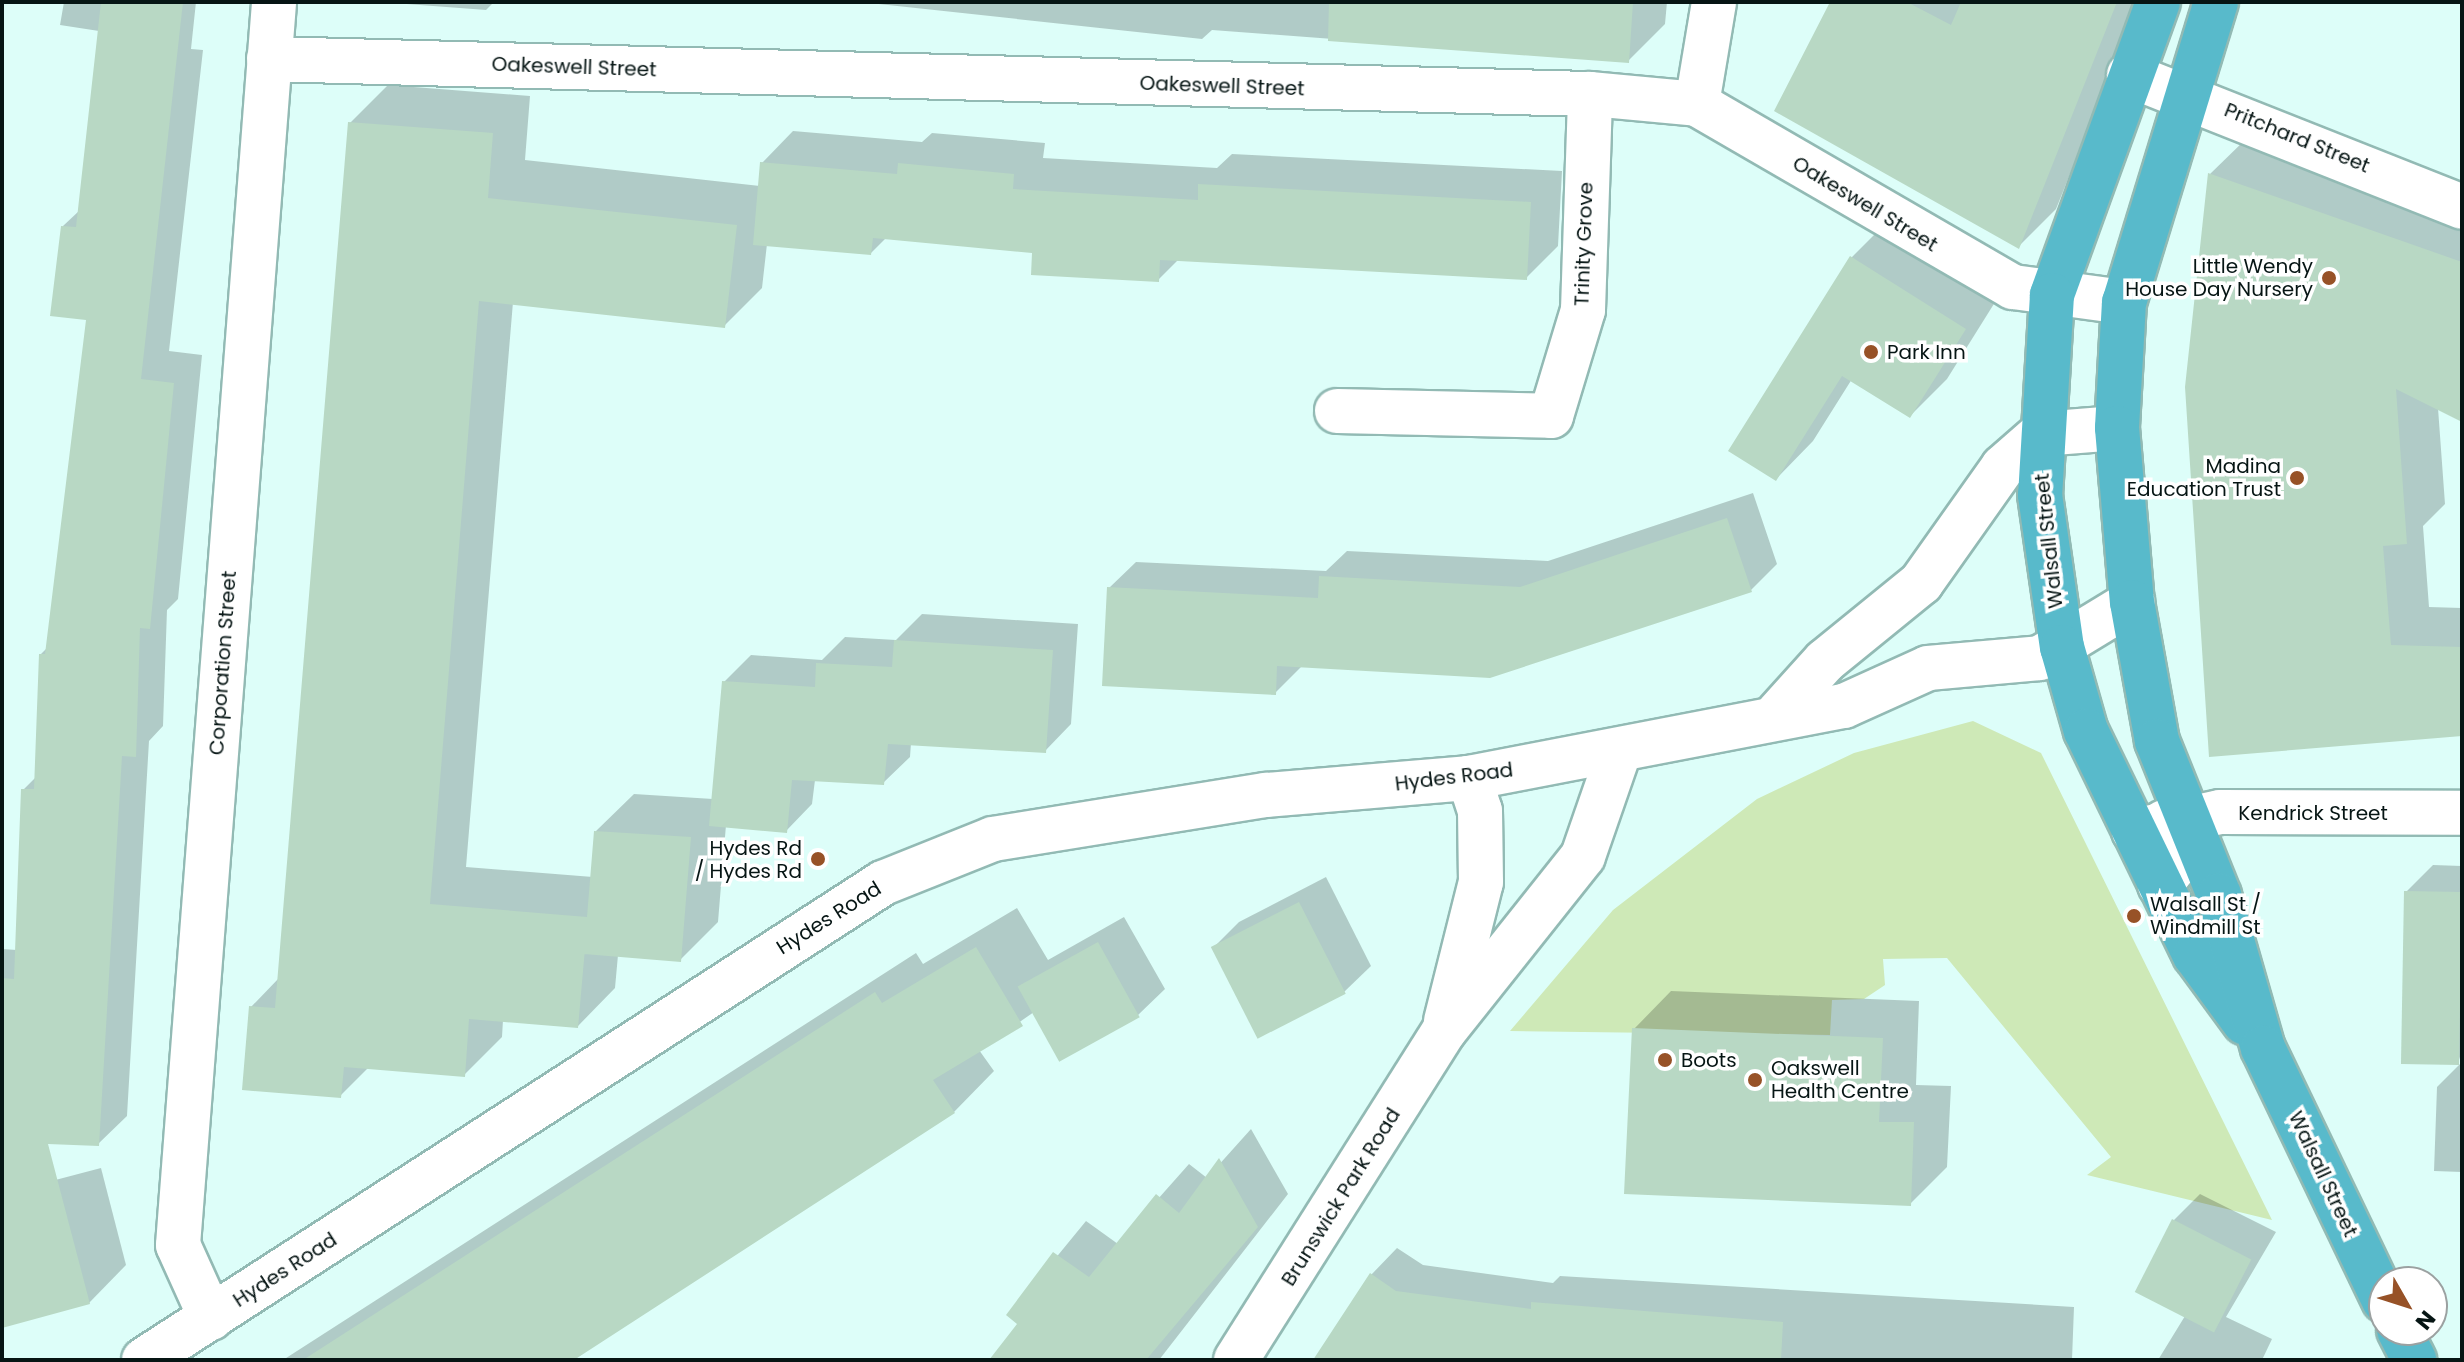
<!DOCTYPE html>
<style>
body{margin:0}
#map{position:relative;width:2464px;height:1362px;overflow:hidden;background:#ddfef9;font-family:Poppins,sans-serif}
div>[style]{position:absolute}
[style*='--x']{left:calc(var(--x)*1px);top:calc(var(--y)*1px);width:calc(var(--w)*1px);rotate:calc(var(--a)*1deg)}
.green>*{inset:0;background:#cee9b7}
.shadow>*{inset:0;background:#0003}
.building>*{inset:0;background:#b8d8c4;transform-origin:0 0}
.roads{filter:drop-shadow(2px 0 #92bab4) drop-shadow(-2px 0 #92bab4) drop-shadow(0 2px #92bab4) drop-shadow(0 -2px #92bab4)}
.minor>*{height:44px;margin:-22px;padding:0 22px;transform-origin:22px;border-radius:22px;background:#fff}
.tertiary>*{height:44px;margin:-22px;padding:0 22px;transform-origin:22px;border-radius:22px;background:#fff}
.trunk>*{height:44px;margin:-22px;padding:0 22px;transform-origin:22px;border-radius:22px;background:#58bacb}
.dots>*{width:22px;height:22px;translate:-50% -50%;box-sizing:border-box;border:4px solid #fff;border-radius:50%}
span{translate:-50% -50%;white-space:nowrap;text-align:center;line-height:1.15;-webkit-text-stroke:7px #fff;paint-order:stroke}
.street-label{font-size:20px;color:#061514}
.poi-label{font-size:20px;color:#061514}
.right{translate:-100% -50%;text-align:right}
.left{translate:0 -50%;text-align:left}
.frame{position:absolute;inset:0;border:4px solid #061514;pointer-events:none}
.north{position:absolute;left:2368px;top:1266px;width:80px;height:80px;box-sizing:border-box;background:#fff;border:2px solid #9ba1a1;border-radius:50%;rotate:129deg;font-size:22px;font-weight:700;line-height:32px;text-align:center;color:#061514}
.north::after{content:'';display:block;margin:auto;width:28px;height:36px;background:#975227;clip-path:polygon(50% 0,100% 100%,50% 72%,0 100%)}
</style>
<div id="map">
<div class="green">
<i style="clip-path:polygon(1973px 721px,2041px 753px,2272px 1220px,2087px 1175px,2111px 1157px,1947px 958px,1883px 959px,1885px 985px,1864px 999px,1832px 1000px,1830px 1035px,1510px 1031px,1613px 910px,1757px 799px,1854px 753px)"></i>
</div>
<div class="shadow">
<i style="clip-path:polygon(64px 2px,196px 2px,191px 49px,203px 50px,169px 351px,202px 355px,178px 599px,167px 610px,163px 726px,149px 741px,127px 1116px,98px 1144px,2px 1139px,2px 949px,17px 950px,23px 790px,37px 776px,40px 655px,48px 647px,88px 318px,63px 226px,80px 210px,99px 31px,60px 25px)"></i>
<i style="clip-path:polygon(380px 2px,494px 2px,486px 10px)"></i>
<i style="clip-path:polygon(860px 2px,1667px 2px,1665px 24px,1628px 61px,1212px 30px,1202px 39px)"></i>
<i style="clip-path:polygon(1832px 2px,2139px 2px,2056px 209px,2019px 246px)"></i>
<i style="clip-path:polygon(388px 85px,530px 96px,525px 160px,760px 186px,762px 163px,793px 131px,922px 142px,932px 133px,1045px 143px,1043px 158px,1217px 168px,1232px 154px,1562px 171px,1558px 246px,1526px 278px,1179px 259px,1158px 280px,1034px 251px,887px 237px,871px 253px,767px 244px,762px 288px,724px 326px,513px 302px,466px 867px,593px 877px,596px 831px,634px 794px,713px 799px,724px 682px,751px 655px,822px 660px,845px 637px,896px 640px,922px 614px,1078px 624px,1071px 724px,1045px 751px,911px 743px,910px 757px,883px 783px,815px 780px,812px 804px,786px 831px,726px 825px,718px 922px,680px 960px,618px 955px,615px 988px,578px 1026px,503px 1020px,502px 1037px,464px 1075px,369px 1067px,340px 1096px,251px 1007px,279px 978px,350px 123px)"></i>
<i style="clip-path:polygon(2249px 136px,2462px 210px,2462px 420px,2438px 408px,2445px 504px,2423px 526px,2429px 607px,2462px 608px,2462px 769px,2460px 734px,2210px 755px,2210px 174px)"></i>
<i style="clip-path:polygon(1889px 220px,2002px 291px,1947px 379px,1910px 416px,1852px 379px,1813px 441px,1776px 479px,1852px 257px)"></i>
<i style="clip-path:polygon(1753px 493px,1777px 564px,1751px 590px,1301px 667px,1275px 693px,1109px 588px,1136px 562px,1326px 571px,1347px 551px,1548px 561px)"></i>
<i style="clip-path:polygon(2433px 865px,2462px 866px,2462px 1172px,2434px 1171px,2437px 1087px,2461px 1063px,2406px 892px)"></i>
<i style="clip-path:polygon(1326px 877px,1371px 966px,1344px 992px,1213px 948px,1239px 922px)"></i>
<i style="clip-path:polygon(1017px 908px,1048px 960px,1124px 917px,1165px 989px,1138px 1015px,1034px 1012px,979px 1050px,994px 1071px,954px 1112px,569px 1360px,283px 1360px,916px 953px,923px 964px)"></i>
<i style="clip-path:polygon(1671px 991px,1919px 1001px,1916px 1085px,1951px 1086px,1947px 1167px,1910px 1204px,1634px 1029px)"></i>
<i style="clip-path:polygon(1251px 1129px,1288px 1194px,1159px 1360px,992px 1360px,1020px 1323px,1009px 1315px,1086px 1221px,1118px 1244px,1189px 1164px,1207px 1178px)"></i>
<i style="clip-path:polygon(101px 1168px,126px 1265px,89px 1303px,2px 1326px,2px 1194px)"></i>
<i style="clip-path:polygon(2200px 1194px,2276px 1232px,2226px 1317px,2272px 1339px,2262px 1360px,2158px 1360px,2185px 1316px,2174px 1220px)"></i>
<i style="clip-path:polygon(1397px 1248px,1423px 1265px,1553px 1283px,1560px 1276px,2074px 1307px,2072px 1360px,1317px 1360px,1371px 1275px)"></i>
</div>
<div class="building">
<i style="clip-path:polygon(101px 2px,183px 2px,141px 379px,174px 383px,150px 629px,140px 628px,136px 757px,122px 756px,99px 1146px,48px 1144px,90px 1304px,2px 1328px,2px 978px,14px 979px,21px 789px,34px 789px,39px 654px,45px 654px,86px 320px,50px 316px,61px 226px,76px 227px)"></i>
<i style="clip-path:polygon(1329px 2px,1633px 2px,1629px 63px,1328px 41px)"></i>
<i style="clip-path:polygon(1830px 2px,1907px 2px,1951px 25px,1961px 2px,2117px 2px,2019px 249px,1774px 111px)"></i>
<i style="clip-path:polygon(348px 122px,493px 133px,488px 198px,737px 225px,725px 328px,479px 301px,430px 904px,587px 917px,594px 831px,691px 837px,681px 962px,584px 954px,586px 937px,578px 1028px,469px 1019px,465px 1077px,344px 1067px,341px 1098px,242px 1090px,249px 1006px,275px 1008px)"></i>
<i style="clip-path:polygon(760px 162px,897px 174px,898px 163px,1014px 174px,1013px 189px,1198px 200px,1198px 184px,1531px 202px,1527px 280px,1160px 260px,1159px 282px,1031px 275px,1032px 253px,873px 238px,871px 255px,753px 245px)"></i>
<i style="clip-path:polygon(2208px 173px,2462px 262px,2462px 422px,2396px 389px,2407px 544px,2383px 546px,2391px 645px,2462px 647px,2462px 736px,2209px 757px,2185px 387px)"></i>
<i style="clip-path:polygon(1850px 256px,1966px 329px,1910px 418px,1842px 376px,1776px 481px,1728px 451px)"></i>
<i style="clip-path:polygon(1727px 518px,1752px 592px,1490px 678px,1277px 666px,1276px 695px,1102px 686px,1107px 587px,1318px 598px,1319px 576px,1520px 587px)"></i>
<i style="clip-path:polygon(894px 640px,1053px 650px,1046px 753px,888px 744px,884px 785px,792px 780px,787px 833px,709px 826px,722px 681px,815px 687px,816px 663px,892px 667px)"></i>
<i style="left:2404px;top:891px;width:58px;height:173px;rotate:1deg"></i>
<i style="left:1299px;top:902px;width:103px;height:99px;rotate:63deg"></i>
<i style="left:1098px;top:942px;width:86px;height:92px;rotate:61deg"></i>
<i style="clip-path:polygon(976px 947px,1023px 1026px,933px 1080px,955px 1113px,574px 1360px,303px 1360px,875px 992px,882px 1003px)"></i>
<i style="clip-path:polygon(1632px 1028px,1883px 1038px,1879px 1122px,1914px 1122px,1911px 1206px,1624px 1194px)"></i>
<i style="clip-path:polygon(1219px 1158px,1258px 1227px,1146px 1360px,989px 1360px,1017px 1324px,1006px 1315px,1053px 1252px,1089px 1277px,1156px 1194px,1179px 1213px)"></i>
<i style="left:2172px;top:1219px;width:89px;height:82px;rotate:27deg"></i>
<i style="clip-path:polygon(1370px 1273px,1396px 1291px,1531px 1309px,1531px 1302px,1783px 1322px,1781px 1360px,1313px 1360px)"></i>
</div>
<div class="roads">
<div class="minor">
<i style="--x:269;--y:59;--w:1321;--a:1.52"></i>
<i style="--x:1590;--y:94;--w:107;--a:5.3"></i>
<i style="--x:1697;--y:104;--w:365;--a:30.1"></i>
<i style="--x:2013;--y:287;--w:112;--a:7.7"></i>
<i style="--x:2129;--y:75;--w:358;--a:21.6"></i>
<i style="--x:1697;--y:104;--w:103;--a:-80.5"></i>
<i style="--x:1337;--y:411;--w:214;--a:1.3"></i>
<i style="--x:1551;--y:416;--w:111;--a:-73.2"></i>
<i style="--x:1583;--y:310;--w:216;--a:-88.1"></i>
<i style="--x:2134;--y:831;--w:88;--a:-12.5"></i>
<i style="--x:2220;--y:812;--w:242;--a:0.2"></i>
<i style="--x:2160;--y:885;--w:27;--a:-51"></i>
<i style="--x:2177;--y:864;--w:44;--a:-107.2"></i>
<i style="--x:1446;--y:1021;--w:143;--a:-75.9"></i>
<i style="--x:1481;--y:882;--w:71;--a:-90.8"></i>
<i style="--x:1480;--y:811;--w:35;--a:-108"></i>
<i style="--x:211;--y:1318;--w:80;--a:-114.3"></i>
<i style="--x:178;--y:1245;--w:1247;--a:-85.58"></i>
<i style="--x:1236;--y:1360;--w:389;--a:-57.7"></i>
<i style="--x:1444;--y:1031;--w:223;--a:-51.5"></i>
<i style="--x:1583;--y:856;--w:110;--a:-70.9"></i>
</div>
<div class="tertiary">
<i style="--x:1778;--y:713;--w:70;--a:-47.9"></i>
<i style="--x:1825;--y:661;--w:124;--a:-39.1"></i>
<i style="--x:1921;--y:583;--w:142;--a:-54.7"></i>
<i style="--x:2003;--y:467;--w:50;--a:-41"></i>
<i style="--x:2041;--y:434;--w:76;--a:-4.5"></i>
<i style="--x:144;--y:1360;--w:880;--a:-32.84"></i>
<i style="--x:883;--y:883;--w:118;--a:-21.8"></i>
<i style="--x:993;--y:839;--w:277;--a:-9.2"></i>
<i style="--x:1266;--y:795;--w:204;--a:-4.8"></i>
<i style="--x:1469;--y:778;--w:382;--a:-10.9"></i>
<i style="--x:1844;--y:706;--w:92;--a:-24.3"></i>
<i style="--x:1928;--y:668;--w:112;--a:-5.1"></i>
<i style="--x:2040;--y:658;--w:108;--a:-31.3"></i>
</div>
<div class="trunk">
<i style="--x:2158;--y:2;--w:312;--a:109.9"></i>
<i style="--x:2052;--y:295;--w:200;--a:93.4"></i>
<i style="--x:2040;--y:495;--w:154;--a:81.8"></i>
<i style="--x:2062;--y:647;--w:87;--a:74.1"></i>
<i style="--x:2086;--y:731;--w:249;--a:64.1"></i>
<i style="--x:2195;--y:955;--w:84;--a:53.7"></i>
<i style="--x:2216;--y:2;--w:314;--a:107"></i>
<i style="--x:2124;--y:302;--w:126;--a:93.2"></i>
<i style="--x:2117;--y:428;--w:175;--a:85.1"></i>
<i style="--x:2132;--y:602;--w:141;--a:79.8"></i>
<i style="--x:2157;--y:741;--w:166;--a:68.1"></i>
<i style="--x:2219;--y:895;--w:159;--a:74"></i>
<i style="--x:2263;--y:1048;--w:280;--a:64.4"></i>
<i style="--x:2399;--y:1330;--w:34;--a:63"></i>
</div>
</div>
<div class="dots">
<i style="left:2329px;top:278px;background:#975227"></i>
<i style="left:1871px;top:352px;background:#975227"></i>
<i style="left:2297px;top:478px;background:#975227"></i>
<i style="left:818px;top:859px;background:#975227"></i>
<i style="left:2134px;top:916px;background:#975227"></i>
<i style="left:1665px;top:1060px;background:#975227"></i>
<i style="left:1755px;top:1080px;background:#975227"></i>
</div>
<div class="street-label">
<span style="left:574px;top:67px;rotate:2deg">Oakeswell Street</span>
<span style="left:1222px;top:86px;rotate:2deg">Oakeswell Street</span>
<span style="left:2297px;top:138px;rotate:22deg">Pritchard Street</span>
<span style="left:1865px;top:204px;rotate:31deg">Oakeswell Street</span>
<span style="left:1584px;top:244px;rotate:-88deg">Trinity Grove</span>
<span style="left:2049px;top:541px;rotate:-96deg">Walsall Street</span>
<span style="left:223px;top:663px;rotate:-86deg">Corporation Street</span>
<span style="left:1454px;top:777px;rotate:-7deg">Hydes Road</span>
<span style="left:2313px;top:813px">Kendrick Street</span>
<span style="left:829px;top:918px;rotate:-32deg">Hydes Road</span>
<span style="left:2323px;top:1174px;rotate:65deg">Walsall Street</span>
<span style="left:1341px;top:1197px;rotate:-58deg">Brunswick Park Road</span>
<span style="left:285px;top:1270px;rotate:-33deg">Hydes Road</span>
</div>
<div class="poi-label">
<span class="right" style="left:2313px;top:278px">Little Wendy<br>House Day Nursery</span>
<span class="left" style="left:1887px;top:352px">Park Inn</span>
<span class="right" style="left:2281px;top:478px">Madina<br>Education Trust</span>
<span class="right" style="left:802px;top:860px">Hydes Rd<br>/ Hydes Rd</span>
<span class="left" style="left:2150px;top:916px">Walsall St /<br>Windmill St</span>
<span class="left" style="left:1681px;top:1060px">Boots</span>
<span class="left" style="left:1771px;top:1080px">Oakswell<br>Health Centre</span>
</div>
<div class="frame"></div>
<div class="north">N</div>
</div>
